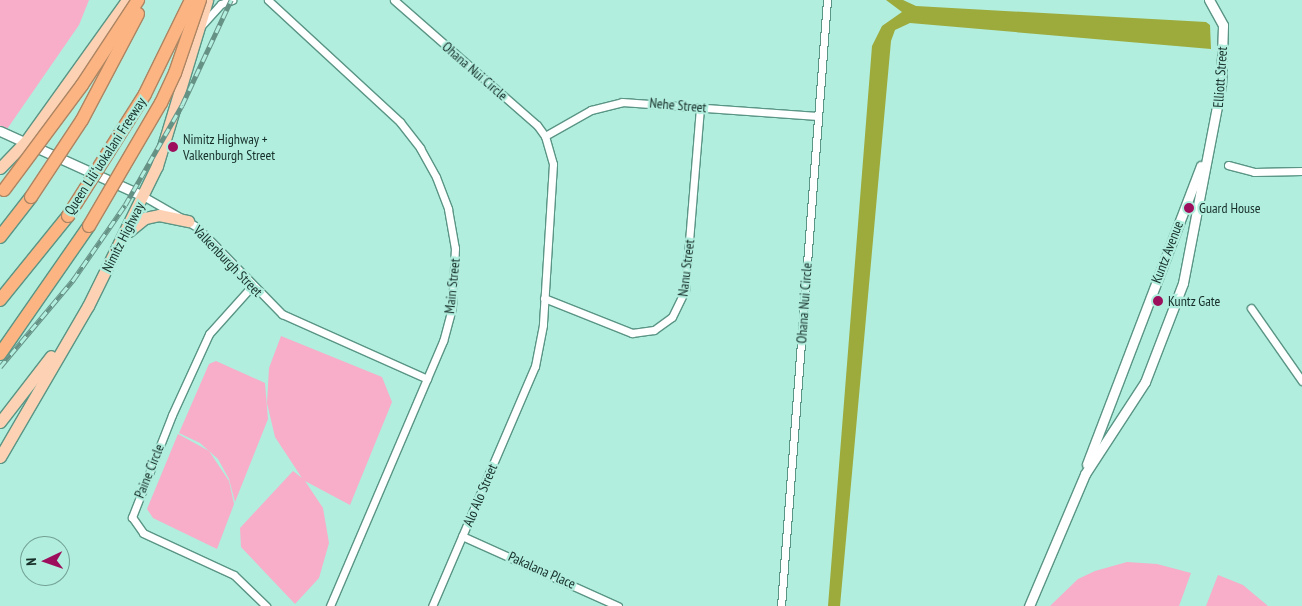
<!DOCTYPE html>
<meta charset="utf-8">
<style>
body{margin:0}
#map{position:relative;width:1302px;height:606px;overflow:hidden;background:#b1eedd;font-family:"PT Sans Narrow",sans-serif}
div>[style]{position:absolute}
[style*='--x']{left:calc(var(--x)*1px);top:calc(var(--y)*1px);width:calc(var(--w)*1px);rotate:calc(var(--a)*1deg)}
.green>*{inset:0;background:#f8adc9}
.water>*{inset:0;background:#9daa3c}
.roads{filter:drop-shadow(1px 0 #5a9585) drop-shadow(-1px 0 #5a9585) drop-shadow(0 1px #5a9585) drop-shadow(0 -1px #5a9585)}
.minor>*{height:7px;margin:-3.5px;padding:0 3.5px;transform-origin:3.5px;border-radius:3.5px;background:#fff}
.tertiary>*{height:9px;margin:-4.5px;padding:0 4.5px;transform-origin:4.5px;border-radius:4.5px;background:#fff}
.primary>*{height:11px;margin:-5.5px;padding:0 5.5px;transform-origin:5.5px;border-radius:5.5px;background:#fdd2b4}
.motorway>*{height:12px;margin:-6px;padding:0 6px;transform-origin:6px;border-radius:6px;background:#fcb482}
.rail>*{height:4.5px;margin-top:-2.25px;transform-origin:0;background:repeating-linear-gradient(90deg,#b1eedd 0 8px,#669286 0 16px);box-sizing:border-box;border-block:1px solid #669286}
.bridges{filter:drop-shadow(1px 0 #ac8563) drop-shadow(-1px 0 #ac8563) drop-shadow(0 1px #ac8563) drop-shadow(0 -1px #ac8563)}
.motorway-bridge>*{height:12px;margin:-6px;padding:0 6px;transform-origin:6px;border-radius:6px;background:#fcb482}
.dots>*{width:14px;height:14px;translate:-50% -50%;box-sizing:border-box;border:2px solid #b1eedd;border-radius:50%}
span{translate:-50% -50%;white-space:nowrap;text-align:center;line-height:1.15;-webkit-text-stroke:4.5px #b1eedd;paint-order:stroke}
.street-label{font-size:14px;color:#162f29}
.poi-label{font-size:14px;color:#162f29}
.left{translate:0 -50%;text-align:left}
.north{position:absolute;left:20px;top:536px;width:50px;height:50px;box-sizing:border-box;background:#b1eedd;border:1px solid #73a295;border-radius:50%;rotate:267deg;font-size:14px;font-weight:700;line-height:20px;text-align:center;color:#162f29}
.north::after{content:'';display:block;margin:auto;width:18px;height:22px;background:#9d0f5c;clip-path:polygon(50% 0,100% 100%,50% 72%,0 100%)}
</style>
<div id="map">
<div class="green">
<i style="clip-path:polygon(0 0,89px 0,79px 25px,5px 132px,0 131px)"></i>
<i style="clip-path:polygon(281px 336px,382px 377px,392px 402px,350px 505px,305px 481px,323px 508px,329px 543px,319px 578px,295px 604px,241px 547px,240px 528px,293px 471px,302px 478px,275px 437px,267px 403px,269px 368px)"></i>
<i style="clip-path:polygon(216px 361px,265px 383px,268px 419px,235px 502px,229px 479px,218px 459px,200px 443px,179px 433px,209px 364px)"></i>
<i style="clip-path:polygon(178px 434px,209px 451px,229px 481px,234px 504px,217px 549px,153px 518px,147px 509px)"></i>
<i style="clip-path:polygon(1127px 562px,1157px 564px,1191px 573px,1179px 606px,1050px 606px,1078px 579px,1095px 571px)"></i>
<i style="clip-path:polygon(1218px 575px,1243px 585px,1268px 606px,1206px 606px)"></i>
</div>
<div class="water">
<i style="clip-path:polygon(886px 0,903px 0,916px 6px,1206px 22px,1210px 25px,1211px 49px,910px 23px,895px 30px,891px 41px,840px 606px,828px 606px,872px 46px,882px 26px,902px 12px)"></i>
</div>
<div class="roads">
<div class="minor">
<i style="--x:268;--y:0;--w:180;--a:42.7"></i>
<i style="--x:400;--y:122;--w:33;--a:52"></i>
<i style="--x:420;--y:148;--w:33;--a:61"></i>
<i style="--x:436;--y:177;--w:34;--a:69"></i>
<i style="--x:448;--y:209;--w:40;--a:80"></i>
<i style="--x:455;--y:248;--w:60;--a:92.9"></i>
<i style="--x:452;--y:308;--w:34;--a:105"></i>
<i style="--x:443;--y:341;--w:288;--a:113.1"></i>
<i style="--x:394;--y:0;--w:190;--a:41.2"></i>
<i style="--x:537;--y:125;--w:14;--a:54"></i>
<i style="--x:545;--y:136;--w:29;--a:74"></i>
<i style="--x:553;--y:164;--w:161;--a:93.6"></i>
<i style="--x:543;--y:325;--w:42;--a:101"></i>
<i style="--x:535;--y:366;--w:261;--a:113.2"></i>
<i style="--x:202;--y:25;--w:28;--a:-48"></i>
<i style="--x:221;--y:4;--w:12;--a:-20"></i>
<i style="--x:545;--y:136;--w:53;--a:-29.5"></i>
<i style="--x:591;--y:110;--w:32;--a:-14"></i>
<i style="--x:622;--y:102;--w:196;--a:4.1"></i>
<i style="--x:1228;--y:165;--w:27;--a:15"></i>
<i style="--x:1254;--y:172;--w:48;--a:-1.2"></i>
<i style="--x:143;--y:196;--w:62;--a:29.9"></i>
<i style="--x:197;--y:227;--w:122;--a:45.7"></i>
<i style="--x:282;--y:314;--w:159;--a:24.1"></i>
<i style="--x:252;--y:286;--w:64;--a:131.9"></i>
<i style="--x:209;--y:334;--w:89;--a:114.6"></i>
<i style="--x:172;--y:415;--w:110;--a:111.4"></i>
<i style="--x:132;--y:517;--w:19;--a:55"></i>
<i style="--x:143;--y:533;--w:100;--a:24.8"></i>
<i style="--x:234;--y:575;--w:45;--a:44.1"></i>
<i style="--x:544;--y:298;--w:95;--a:21.7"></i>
<i style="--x:632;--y:333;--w:22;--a:-8"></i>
<i style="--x:654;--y:330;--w:22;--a:-36"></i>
<i style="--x:672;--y:317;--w:30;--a:-64"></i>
<i style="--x:685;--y:290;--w:183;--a:-85.3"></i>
<i style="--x:1251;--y:308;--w:89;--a:55.1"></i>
<i style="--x:462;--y:536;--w:171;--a:24.2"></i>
<i style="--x:781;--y:606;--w:608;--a:-85.66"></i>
</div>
<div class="tertiary">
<i style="--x:0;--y:131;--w:157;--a:24.4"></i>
<i style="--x:1087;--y:464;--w:319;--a:-69.1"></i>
<i style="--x:1029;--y:606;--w:143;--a:-67"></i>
<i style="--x:1085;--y:474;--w:110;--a:-56.9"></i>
<i style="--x:1145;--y:382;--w:106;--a:-69"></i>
<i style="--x:1183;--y:283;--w:201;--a:-79.1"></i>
<i style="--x:1221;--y:86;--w:61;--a:-88.1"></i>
<i style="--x:1223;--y:25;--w:29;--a:-119"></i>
</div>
<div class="primary">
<i style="--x:0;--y:168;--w:37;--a:-46"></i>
<i style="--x:26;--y:141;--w:173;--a:-54.4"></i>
<i style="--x:129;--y:231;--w:21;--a:-39"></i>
<i style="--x:145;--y:218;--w:14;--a:-12"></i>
<i style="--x:159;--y:215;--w:30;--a:12"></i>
<i style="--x:0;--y:422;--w:83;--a:-52.3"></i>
<i style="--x:0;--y:457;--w:175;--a:-59.8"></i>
<i style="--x:88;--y:306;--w:156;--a:-63.8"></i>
<i style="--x:157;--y:166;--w:173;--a:-73.2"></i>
</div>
<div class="motorway">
<i style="--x:0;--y:237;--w:51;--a:-52.2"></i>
<i style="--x:0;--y:300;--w:108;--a:-51"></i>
<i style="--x:0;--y:354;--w:156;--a:-55.2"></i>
</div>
</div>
<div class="rail">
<i style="--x:0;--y:367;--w:114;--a:-50"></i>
<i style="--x:73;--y:280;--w:91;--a:-55.3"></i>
<i style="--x:125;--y:205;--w:115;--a:-60.3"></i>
<i style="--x:182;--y:105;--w:116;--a:-65"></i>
</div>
<div class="bridges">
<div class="motorway-bridge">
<i style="--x:4;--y:190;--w:131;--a:-53.4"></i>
<i style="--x:82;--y:85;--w:102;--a:-56.6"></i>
<i style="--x:31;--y:197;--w:92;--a:-56.5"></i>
<i style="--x:82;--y:120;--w:120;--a:-62.2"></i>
<i style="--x:68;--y:216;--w:144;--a:-57.7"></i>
<i style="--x:145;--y:94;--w:105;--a:-63.9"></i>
<i style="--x:89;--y:226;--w:143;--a:-59.7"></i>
<i style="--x:161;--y:103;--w:33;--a:-65"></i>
<i style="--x:175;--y:73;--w:77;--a:-71.1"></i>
</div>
</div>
<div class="dots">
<i style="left:173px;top:147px;background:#9d0f5c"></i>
<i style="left:1189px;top:208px;background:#9d0f5c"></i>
<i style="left:1158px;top:301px;background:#9d0f5c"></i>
</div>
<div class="street-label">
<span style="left:475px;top:71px;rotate:41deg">Ohana Nui Circle</span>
<span style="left:1220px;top:77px;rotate:-86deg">Elliott Street</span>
<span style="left:678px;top:105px;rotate:5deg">Nehe Street</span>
<span style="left:105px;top:156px;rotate:-57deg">Queen Liliʻuokalani Freeway</span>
<span style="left:123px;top:237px;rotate:-63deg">Nimitz Highway</span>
<span style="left:1167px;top:252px;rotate:-69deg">Kuntz Avenue</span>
<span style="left:228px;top:261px;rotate:46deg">Valkenburgh Street</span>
<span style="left:686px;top:268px;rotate:-83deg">Nanu Street</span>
<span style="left:452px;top:286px;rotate:-84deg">Main Street</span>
<span style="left:804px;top:303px;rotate:-86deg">Ohana Nui Circle</span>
<span style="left:149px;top:471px;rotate:-68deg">Paine Circle</span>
<span style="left:480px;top:495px;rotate:-67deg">Alo Alo Street</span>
<span style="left:542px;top:570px;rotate:24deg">Pakalana Place</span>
</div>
<div class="poi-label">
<span class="left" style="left:183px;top:147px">Nimitz Highway +<br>Valkenburgh Street</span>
<span class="left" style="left:1199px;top:208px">Guard House</span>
<span class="left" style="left:1168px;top:301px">Kuntz Gate</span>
</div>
<div class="north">N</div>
</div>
